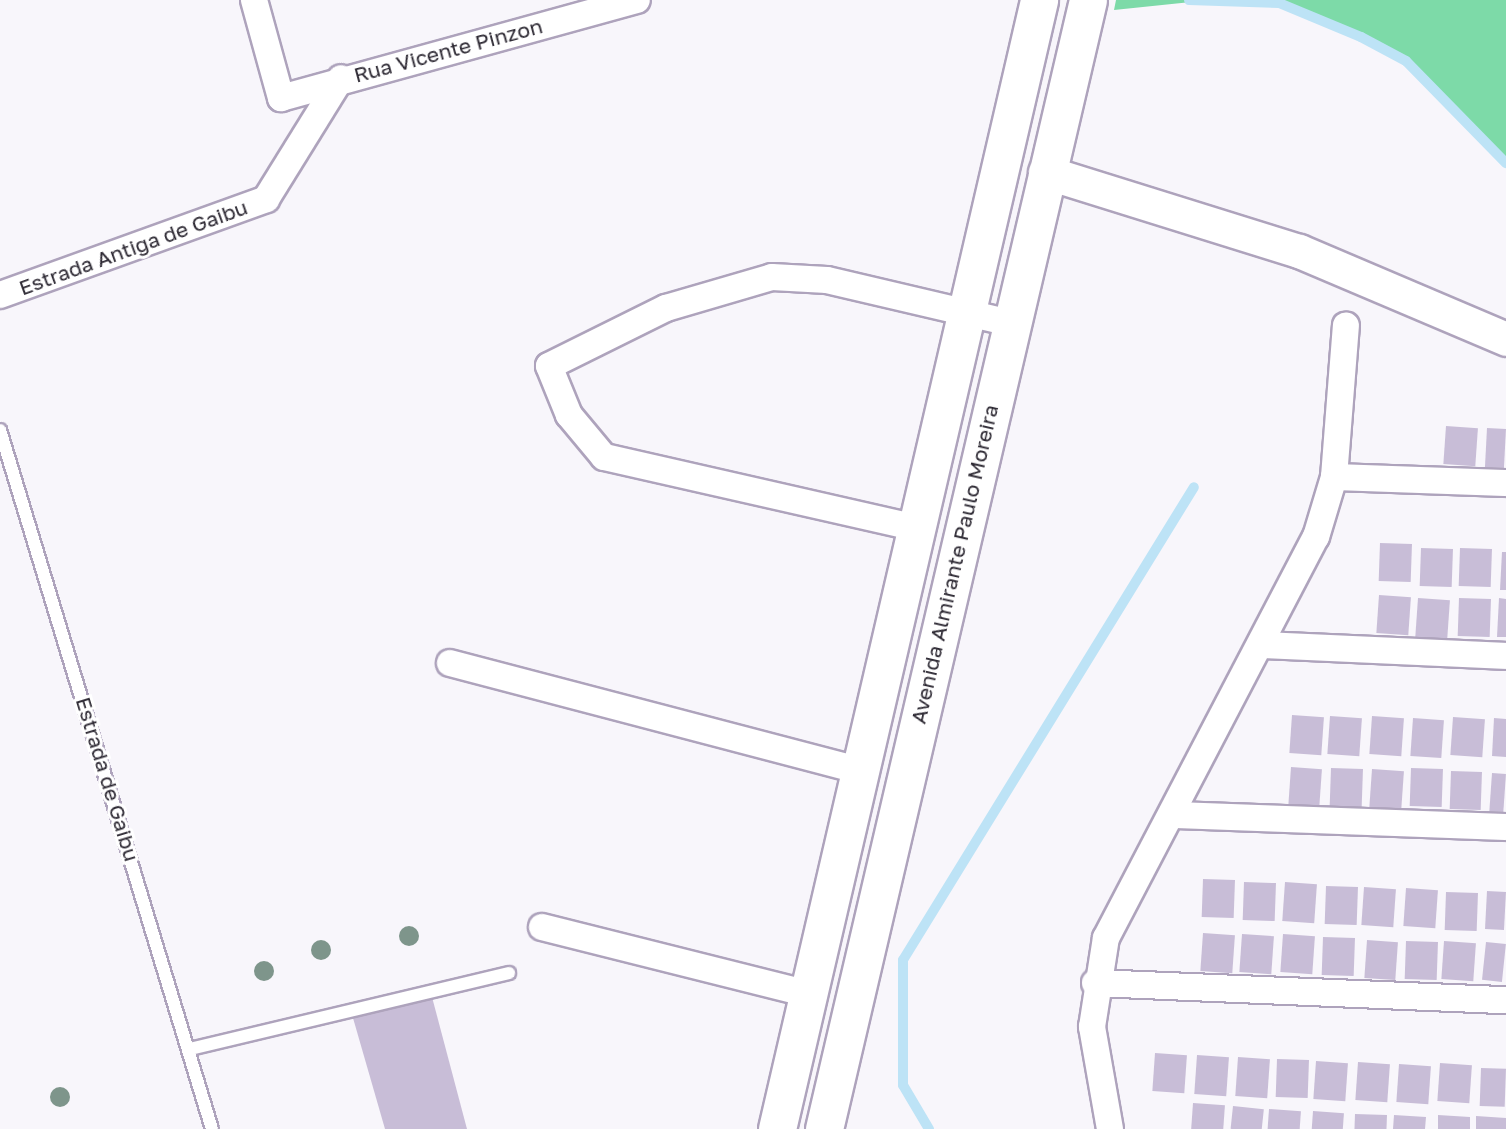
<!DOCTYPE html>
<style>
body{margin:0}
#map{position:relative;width:1506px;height:1129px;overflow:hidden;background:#f8f6fb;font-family:"Golos Text",sans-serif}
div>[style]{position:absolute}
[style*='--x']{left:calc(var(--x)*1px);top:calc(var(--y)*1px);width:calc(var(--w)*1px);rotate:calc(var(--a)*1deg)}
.green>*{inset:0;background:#7ddaa8}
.stream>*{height:10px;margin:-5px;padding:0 5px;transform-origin:5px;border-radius:5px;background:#bde3f6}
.building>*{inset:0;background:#c8bdd7;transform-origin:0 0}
.roads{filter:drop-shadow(2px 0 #aea3bc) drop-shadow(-2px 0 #aea3bc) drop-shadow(0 2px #aea3bc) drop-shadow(0 -2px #aea3bc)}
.service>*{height:12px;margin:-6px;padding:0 6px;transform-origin:6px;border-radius:6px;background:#fff}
.minor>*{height:26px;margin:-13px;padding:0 13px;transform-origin:13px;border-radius:13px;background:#fff}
.tertiary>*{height:33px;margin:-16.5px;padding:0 16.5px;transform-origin:16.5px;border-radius:16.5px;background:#fff}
.secondary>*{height:37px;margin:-18.5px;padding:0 18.5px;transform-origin:18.5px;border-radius:18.5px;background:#fff}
.trees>*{width:20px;height:20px;margin:-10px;border-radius:50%;background:#7e958b}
span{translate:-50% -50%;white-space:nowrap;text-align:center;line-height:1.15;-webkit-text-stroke:6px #fff;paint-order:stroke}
.street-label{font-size:21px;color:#2c2832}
</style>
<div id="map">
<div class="green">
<i style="clip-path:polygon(1116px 0,1506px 0,1506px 163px,1406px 61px,1361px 37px,1279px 3px,1191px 2px,1114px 10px)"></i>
</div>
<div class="stream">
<i style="--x:1189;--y:0;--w:90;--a:1.9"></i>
<i style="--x:1279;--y:3;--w:89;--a:22.5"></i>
<i style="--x:1361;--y:37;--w:51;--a:28.1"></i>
<i style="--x:1406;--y:61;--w:143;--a:45.6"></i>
<i style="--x:929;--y:1129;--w:51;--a:-120.6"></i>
<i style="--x:903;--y:1085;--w:125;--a:-90"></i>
<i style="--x:903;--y:960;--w:555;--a:-58.4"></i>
</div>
<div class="building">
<i style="left:1446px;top:426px;width:32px;height:38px;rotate:4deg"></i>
<i style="left:1487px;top:428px;width:19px;height:39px;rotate:3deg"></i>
<i style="left:1380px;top:543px;width:32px;height:38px;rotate:2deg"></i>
<i style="left:1421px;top:548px;width:32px;height:38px;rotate:2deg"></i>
<i style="left:1460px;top:548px;width:32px;height:38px;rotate:2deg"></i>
<i style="clip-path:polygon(1502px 552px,1506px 552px,1506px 590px,1500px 590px)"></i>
<i style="left:1379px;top:595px;width:32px;height:38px;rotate:4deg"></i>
<i style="left:1418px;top:598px;width:32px;height:39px;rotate:4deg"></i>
<i style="left:1459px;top:598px;width:32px;height:38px;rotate:2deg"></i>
<i style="clip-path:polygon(1499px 598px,1506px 599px,1506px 637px,1497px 637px)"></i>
<i style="left:1292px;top:715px;width:32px;height:38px;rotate:4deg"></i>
<i style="left:1330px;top:716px;width:32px;height:38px;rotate:4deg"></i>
<i style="left:1372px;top:716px;width:32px;height:38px;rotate:4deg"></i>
<i style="left:1453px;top:717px;width:32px;height:38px;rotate:4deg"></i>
<i style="left:1413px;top:718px;width:31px;height:38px;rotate:4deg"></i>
<i style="clip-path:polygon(1494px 718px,1506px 719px,1506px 757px,1492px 756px)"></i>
<i style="left:1291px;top:767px;width:31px;height:38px;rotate:4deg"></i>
<i style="left:1331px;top:768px;width:32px;height:38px;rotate:2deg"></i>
<i style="left:1411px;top:768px;width:32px;height:38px;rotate:2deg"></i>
<i style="left:1372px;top:769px;width:32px;height:38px;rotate:4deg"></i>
<i style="left:1451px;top:771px;width:31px;height:38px;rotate:2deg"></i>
<i style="left:1492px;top:773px;width:14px;height:38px;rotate:4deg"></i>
<i style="left:1203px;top:879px;width:32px;height:38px;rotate:2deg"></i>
<i style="left:1244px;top:882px;width:32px;height:38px;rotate:2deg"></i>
<i style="left:1285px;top:882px;width:32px;height:39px;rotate:4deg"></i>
<i style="left:1326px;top:886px;width:32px;height:38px;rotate:2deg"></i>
<i style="left:1364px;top:887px;width:32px;height:38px;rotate:4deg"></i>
<i style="left:1406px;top:888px;width:32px;height:38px;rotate:4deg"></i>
<i style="left:1487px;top:891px;width:19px;height:38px;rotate:3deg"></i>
<i style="left:1446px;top:892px;width:32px;height:38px;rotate:2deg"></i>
<i style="left:1203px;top:933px;width:32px;height:38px;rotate:4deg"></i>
<i style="left:1242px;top:934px;width:32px;height:38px;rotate:4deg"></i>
<i style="left:1283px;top:934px;width:32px;height:38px;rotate:4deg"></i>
<i style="left:1323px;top:937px;width:32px;height:38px;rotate:2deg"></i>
<i style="left:1367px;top:940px;width:31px;height:38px;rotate:4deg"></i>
<i style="left:1406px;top:941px;width:32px;height:38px;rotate:2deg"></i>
<i style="left:1444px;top:941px;width:32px;height:38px;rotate:4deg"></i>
<i style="left:1486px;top:942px;width:20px;height:38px;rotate:6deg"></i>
<i style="clip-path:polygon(432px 997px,467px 1129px,385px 1129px,353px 1018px)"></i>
<i style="left:1155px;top:1053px;width:32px;height:38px;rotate:4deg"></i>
<i style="left:1197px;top:1055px;width:32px;height:39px;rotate:4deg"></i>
<i style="left:1238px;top:1057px;width:32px;height:39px;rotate:4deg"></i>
<i style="left:1277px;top:1059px;width:32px;height:38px;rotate:2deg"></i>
<i style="left:1316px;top:1061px;width:32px;height:38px;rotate:4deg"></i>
<i style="left:1358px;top:1062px;width:32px;height:38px;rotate:4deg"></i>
<i style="left:1440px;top:1063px;width:32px;height:38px;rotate:4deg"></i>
<i style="left:1399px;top:1064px;width:32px;height:38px;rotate:4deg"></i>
<i style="left:1481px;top:1068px;width:25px;height:38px;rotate:2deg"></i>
<i style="left:1193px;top:1103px;width:32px;height:26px;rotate:4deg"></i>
<i style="left:1233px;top:1106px;width:31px;height:23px;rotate:6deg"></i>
<i style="left:1269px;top:1109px;width:32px;height:20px;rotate:4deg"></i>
<i style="left:1313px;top:1111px;width:31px;height:18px;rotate:4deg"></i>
<i style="left:1355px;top:1114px;width:32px;height:15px;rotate:2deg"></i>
<i style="clip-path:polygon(1394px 1115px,1426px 1117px,1425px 1129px,1393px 1129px)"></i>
<i style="clip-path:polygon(1438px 1115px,1470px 1117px,1470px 1129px,1438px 1129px)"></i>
<i style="clip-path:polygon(1476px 1116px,1506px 1118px,1506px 1129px,1476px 1129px)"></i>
</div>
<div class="roads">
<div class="service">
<i style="--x:0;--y:430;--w:730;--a:73.13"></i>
<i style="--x:190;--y:1049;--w:328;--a:-13.4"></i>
</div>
<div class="minor">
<i style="--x:254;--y:0;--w:102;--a:74.6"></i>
<i style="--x:281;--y:98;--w:369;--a:-15.4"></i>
<i style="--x:0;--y:295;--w:283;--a:-19.8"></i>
<i style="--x:266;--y:199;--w:142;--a:-58.2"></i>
<i style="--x:1334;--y:477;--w:172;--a:2"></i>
<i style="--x:917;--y:528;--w:321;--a:-167.2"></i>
<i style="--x:604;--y:457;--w:55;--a:-129.8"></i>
<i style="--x:569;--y:415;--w:53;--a:-112.2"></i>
<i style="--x:549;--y:366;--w:131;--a:-26.4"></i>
<i style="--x:666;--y:308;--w:110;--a:-16.3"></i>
<i style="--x:772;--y:277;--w:55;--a:3.1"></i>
<i style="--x:827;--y:280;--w:189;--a:13.2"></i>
<i style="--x:1265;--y:645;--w:241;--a:2.6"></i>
<i style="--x:450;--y:663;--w:425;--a:14.7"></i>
<i style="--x:1175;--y:815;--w:331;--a:2.1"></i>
<i style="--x:542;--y:927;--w:274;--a:14.1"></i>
<i style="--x:1095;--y:983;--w:411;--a:2.4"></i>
<i style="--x:1110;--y:1129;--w:104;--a:-100"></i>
<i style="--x:1092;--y:1027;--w:90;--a:-81.1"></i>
<i style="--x:1106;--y:938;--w:453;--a:-62.4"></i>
<i style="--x:1316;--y:537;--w:63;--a:-73.3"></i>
<i style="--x:1334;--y:477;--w:152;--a:-85.5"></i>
</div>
<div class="tertiary">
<i style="--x:1045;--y:172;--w:266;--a:17.3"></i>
<i style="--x:1299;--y:251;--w:225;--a:23"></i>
</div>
<div class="secondary">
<i style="--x:777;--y:1129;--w:1159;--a:-76.93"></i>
<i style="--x:824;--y:1129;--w:1159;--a:-76.84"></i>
</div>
</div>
<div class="trees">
<i style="left:409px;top:936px"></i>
<i style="left:321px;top:950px"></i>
<i style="left:264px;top:971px"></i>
<i style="left:60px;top:1097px"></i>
</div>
<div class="street-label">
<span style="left:448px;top:50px;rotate:-15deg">Rua Vicente Pinzon</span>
<span style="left:133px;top:247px;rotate:-20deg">Estrada Antiga de Gaibu</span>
<span style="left:954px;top:564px;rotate:-77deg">Avenida Almirante Paulo Moreira</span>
<span style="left:108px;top:779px;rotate:73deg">Estrada de Gaibu</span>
</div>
</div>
